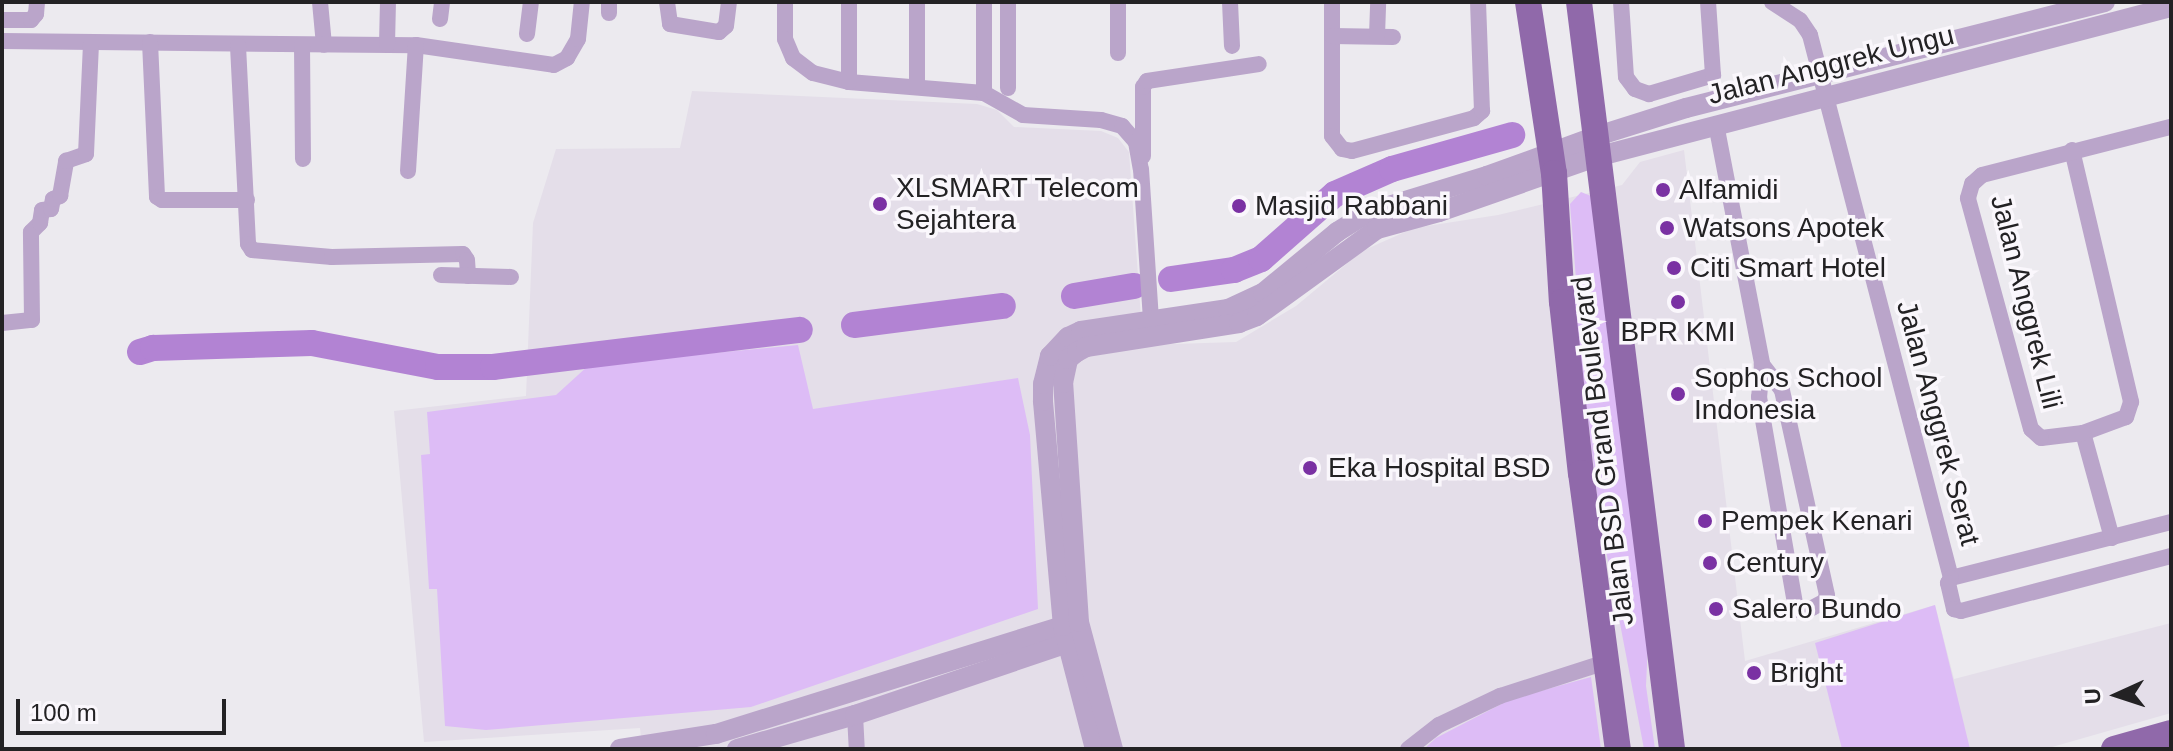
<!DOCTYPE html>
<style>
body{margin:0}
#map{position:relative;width:2173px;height:751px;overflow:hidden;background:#eceaef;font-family:Helvetica,sans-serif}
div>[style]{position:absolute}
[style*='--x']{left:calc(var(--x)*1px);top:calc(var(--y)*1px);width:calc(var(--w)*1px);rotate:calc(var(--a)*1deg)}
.built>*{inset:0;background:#e4dee9}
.green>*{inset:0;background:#ddbcf6}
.river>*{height:26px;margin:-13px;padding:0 13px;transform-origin:13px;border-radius:13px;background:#b283d3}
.minor>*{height:16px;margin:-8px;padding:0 8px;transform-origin:8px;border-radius:8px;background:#baa5ca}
.tertiary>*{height:20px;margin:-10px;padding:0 10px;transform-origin:10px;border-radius:10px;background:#baa5ca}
.primary>*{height:26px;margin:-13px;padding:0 13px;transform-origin:13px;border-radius:13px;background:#9069aa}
.dots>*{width:22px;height:22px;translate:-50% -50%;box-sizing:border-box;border:4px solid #faf7fc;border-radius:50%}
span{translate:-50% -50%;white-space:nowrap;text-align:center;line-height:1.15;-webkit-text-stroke:7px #faf7fc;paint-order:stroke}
.street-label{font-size:28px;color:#232224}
.poi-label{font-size:28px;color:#232224}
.left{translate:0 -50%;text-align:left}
.frame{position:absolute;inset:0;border:4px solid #232224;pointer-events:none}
.north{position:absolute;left:2077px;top:655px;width:80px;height:80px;-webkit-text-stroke:6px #faf7fc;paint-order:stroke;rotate:267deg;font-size:22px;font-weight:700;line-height:32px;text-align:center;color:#232224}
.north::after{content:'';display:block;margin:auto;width:28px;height:36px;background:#232224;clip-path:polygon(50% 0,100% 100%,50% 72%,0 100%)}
.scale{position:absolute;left:16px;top:699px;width:210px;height:36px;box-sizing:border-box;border:4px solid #232224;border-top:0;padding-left:10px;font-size:24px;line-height:28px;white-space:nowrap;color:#232224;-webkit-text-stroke:6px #faf7fc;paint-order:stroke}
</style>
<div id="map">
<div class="built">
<i style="clip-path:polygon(692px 91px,977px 104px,997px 110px,1014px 127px,1101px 131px,1118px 138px,1129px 152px,1143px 345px,1236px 342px,1296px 306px,1362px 251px,1414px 228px,1498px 215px,1622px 185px,1640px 162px,1684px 150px,1745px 661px,1935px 605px,1954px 679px,2171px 623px,2171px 713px,2045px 749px,642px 749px,640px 728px,424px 742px,394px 411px,526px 396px,533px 223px,556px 149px,680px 148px)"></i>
</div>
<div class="green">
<i style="clip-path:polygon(1581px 192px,1591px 196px,1648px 642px,1646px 686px,1655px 749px,1644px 749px,1600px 519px,1573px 293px,1576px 279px,1570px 204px)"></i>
<i style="clip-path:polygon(798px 345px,813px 409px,1018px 378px,1030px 435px,1038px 609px,751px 707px,486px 730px,445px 726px,437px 589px,429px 589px,421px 455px,430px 454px,427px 412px,556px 395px,589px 365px)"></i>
<i style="clip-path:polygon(1935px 605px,1970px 749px,1842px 749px,1815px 643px)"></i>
<i style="clip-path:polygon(1591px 677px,1601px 749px,1424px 749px,1436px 738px,1511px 699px)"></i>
</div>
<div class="river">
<i style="--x:1171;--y:279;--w:64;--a:-8.1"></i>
<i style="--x:1234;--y:270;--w:29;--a:-22"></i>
<i style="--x:1261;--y:259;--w:98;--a:-41.3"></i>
<i style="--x:1335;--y:194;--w:62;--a:-23.7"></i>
<i style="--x:1392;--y:169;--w:125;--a:-15.8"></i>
<i style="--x:1074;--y:296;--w:61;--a:-9.5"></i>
<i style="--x:854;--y:325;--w:150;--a:-7.3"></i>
<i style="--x:140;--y:352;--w:14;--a:-17"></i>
<i style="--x:153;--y:348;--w:159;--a:-1.8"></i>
<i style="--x:312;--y:343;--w:128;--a:10.8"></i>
<i style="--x:438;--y:367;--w:55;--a:0"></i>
<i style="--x:493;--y:367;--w:309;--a:-6.9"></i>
</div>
<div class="minor">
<i style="--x:320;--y:2;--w:43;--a:84.7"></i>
<i style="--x:667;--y:2;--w:22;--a:82"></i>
<i style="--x:670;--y:24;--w:50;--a:9.3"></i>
<i style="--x:719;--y:32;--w:9;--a:-41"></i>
<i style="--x:726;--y:26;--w:24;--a:-83"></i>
<i style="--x:785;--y:2;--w:37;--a:90"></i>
<i style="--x:785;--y:39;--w:21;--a:67"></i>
<i style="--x:793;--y:58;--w:25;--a:37"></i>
<i style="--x:813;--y:73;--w:37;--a:14"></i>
<i style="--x:849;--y:82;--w:135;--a:4.7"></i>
<i style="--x:984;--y:93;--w:45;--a:29.4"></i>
<i style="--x:1023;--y:115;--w:78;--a:3.7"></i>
<i style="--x:1101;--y:120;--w:22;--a:16"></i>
<i style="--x:1122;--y:126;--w:21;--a:49"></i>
<i style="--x:1136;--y:142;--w:27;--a:80"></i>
<i style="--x:1141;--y:169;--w:152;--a:86.2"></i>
<i style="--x:849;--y:2;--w:80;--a:90"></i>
<i style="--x:917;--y:2;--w:84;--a:90"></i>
<i style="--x:984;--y:2;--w:91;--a:90"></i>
<i style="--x:1118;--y:2;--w:51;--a:90"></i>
<i style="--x:1230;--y:2;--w:44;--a:87.4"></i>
<i style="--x:1332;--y:2;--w:134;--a:90"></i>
<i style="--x:1332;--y:136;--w:16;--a:52"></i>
<i style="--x:1342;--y:149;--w:10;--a:11"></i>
<i style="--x:1352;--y:151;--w:126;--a:-15.1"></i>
<i style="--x:1474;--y:118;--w:11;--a:-41"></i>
<i style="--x:1482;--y:111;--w:109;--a:-92.1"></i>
<i style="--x:1621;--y:2;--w:75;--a:86.2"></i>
<i style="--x:1626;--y:77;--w:15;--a:53"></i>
<i style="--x:1635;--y:89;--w:15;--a:20"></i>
<i style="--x:1649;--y:94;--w:67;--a:-16.5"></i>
<i style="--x:1713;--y:75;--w:73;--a:-93.9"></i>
<i style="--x:1772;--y:2;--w:33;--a:33"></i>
<i style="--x:1800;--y:20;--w:18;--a:56"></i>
<i style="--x:1810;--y:35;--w:561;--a:75.44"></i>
<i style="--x:609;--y:13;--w:11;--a:-90"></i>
<i style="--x:440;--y:19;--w:17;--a:-83"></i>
<i style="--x:2;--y:20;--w:29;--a:0"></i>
<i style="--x:31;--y:20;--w:8;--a:-50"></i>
<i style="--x:36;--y:14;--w:12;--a:-85"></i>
<i style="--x:527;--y:34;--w:32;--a:-83"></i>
<i style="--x:1332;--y:36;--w:61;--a:0.9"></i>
<i style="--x:1377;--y:36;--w:34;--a:-88"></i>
<i style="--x:2;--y:41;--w:414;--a:0.6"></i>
<i style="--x:416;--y:45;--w:139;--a:8.2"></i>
<i style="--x:554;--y:65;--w:15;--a:-28"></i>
<i style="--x:567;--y:58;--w:22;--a:-60"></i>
<i style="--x:578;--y:39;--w:37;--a:-84"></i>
<i style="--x:150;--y:42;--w:155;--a:87.4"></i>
<i style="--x:157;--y:197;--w:6;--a:31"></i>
<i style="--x:162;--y:200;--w:85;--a:0"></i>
<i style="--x:302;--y:45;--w:114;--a:89.5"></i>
<i style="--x:387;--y:45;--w:43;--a:-88.7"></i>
<i style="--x:238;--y:46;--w:198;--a:87.1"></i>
<i style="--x:248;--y:244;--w:7;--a:56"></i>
<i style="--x:252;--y:250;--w:80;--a:5"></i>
<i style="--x:332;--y:257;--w:131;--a:-1.3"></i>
<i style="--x:463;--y:254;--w:7;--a:56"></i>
<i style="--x:467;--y:260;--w:16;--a:86"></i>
<i style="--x:1008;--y:88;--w:86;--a:-90"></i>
<i style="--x:1716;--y:124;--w:244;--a:79.1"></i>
<i style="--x:1762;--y:364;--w:33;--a:95"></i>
<i style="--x:1759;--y:397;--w:210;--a:80.1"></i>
<i style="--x:1795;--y:604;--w:7;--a:56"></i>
<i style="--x:1799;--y:610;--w:13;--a:-9"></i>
<i style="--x:1812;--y:608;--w:15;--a:-28"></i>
<i style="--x:1825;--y:601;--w:6;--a:-72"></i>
<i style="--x:1827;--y:595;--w:210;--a:-102.4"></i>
<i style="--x:1782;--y:390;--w:33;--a:-128"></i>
<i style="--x:2072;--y:150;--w:259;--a:76.8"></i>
<i style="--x:2131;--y:402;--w:16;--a:108"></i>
<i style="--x:2126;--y:417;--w:46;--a:159.6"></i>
<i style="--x:1143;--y:156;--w:69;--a:-90"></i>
<i style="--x:1143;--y:87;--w:7;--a:-56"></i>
<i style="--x:1147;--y:81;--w:113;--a:-8.6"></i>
<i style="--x:408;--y:171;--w:126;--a:-86.4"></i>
<i style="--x:441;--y:275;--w:70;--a:1.6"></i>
<i style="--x:2;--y:323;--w:30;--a:-6"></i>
<i style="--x:32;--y:320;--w:88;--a:-90.7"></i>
<i style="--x:31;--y:232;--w:13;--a:-45"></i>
<i style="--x:40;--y:223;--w:13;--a:-81"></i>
<i style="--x:42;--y:210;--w:9;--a:-6"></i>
<i style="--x:51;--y:209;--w:10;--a:-79"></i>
<i style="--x:53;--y:199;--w:8;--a:-23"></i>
<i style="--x:60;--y:196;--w:36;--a:-80"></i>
<i style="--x:66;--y:161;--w:21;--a:-19"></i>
<i style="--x:86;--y:154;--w:112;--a:-87.4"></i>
<i style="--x:2171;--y:522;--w:227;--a:165.7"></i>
<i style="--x:1951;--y:578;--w:6;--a:121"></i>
<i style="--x:1948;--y:583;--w:27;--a:77"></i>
<i style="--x:1954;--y:609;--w:7;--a:16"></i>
<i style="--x:1961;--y:611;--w:217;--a:-14.7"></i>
<i style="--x:2112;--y:538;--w:109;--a:-105.4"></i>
<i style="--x:2083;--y:433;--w:42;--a:173.2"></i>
<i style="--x:2041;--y:438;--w:13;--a:-138"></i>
<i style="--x:2031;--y:429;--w:239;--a:-105.3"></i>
<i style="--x:1968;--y:198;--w:15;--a:-74"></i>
<i style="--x:1972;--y:184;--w:13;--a:-42"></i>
<i style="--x:1982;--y:175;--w:195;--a:-14.3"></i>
<i style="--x:855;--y:715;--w:34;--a:87"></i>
<i style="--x:1408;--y:749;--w:39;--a:-38"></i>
<i style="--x:1439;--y:725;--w:68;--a:-25.4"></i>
<i style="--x:1500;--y:696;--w:111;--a:-17.8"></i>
</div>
<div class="tertiary">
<i style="--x:620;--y:749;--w:97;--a:-8.9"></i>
<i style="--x:716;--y:734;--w:374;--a:-17.3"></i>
<i style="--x:737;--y:749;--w:123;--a:-16.1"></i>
<i style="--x:855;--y:715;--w:237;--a:-18.7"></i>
<i style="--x:1095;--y:749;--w:127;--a:-104.6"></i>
<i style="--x:1063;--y:626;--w:226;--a:-95.1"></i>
<i style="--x:1043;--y:401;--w:17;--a:-90"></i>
<i style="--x:1043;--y:384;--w:29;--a:-76"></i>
<i style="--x:1050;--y:356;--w:26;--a:-47"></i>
<i style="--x:1068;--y:337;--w:14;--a:-25"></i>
<i style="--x:1081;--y:331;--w:149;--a:-8.5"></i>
<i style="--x:1228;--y:309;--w:38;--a:-25"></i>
<i style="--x:1263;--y:293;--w:96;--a:-39.5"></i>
<i style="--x:1337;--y:232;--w:38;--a:-32"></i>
<i style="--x:1369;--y:212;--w:123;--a:-17"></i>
<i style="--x:1487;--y:176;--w:114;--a:-20"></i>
<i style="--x:1594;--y:137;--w:96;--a:-17.5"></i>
<i style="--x:1686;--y:108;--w:432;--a:-14.2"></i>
<i style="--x:1113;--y:749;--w:131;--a:-105"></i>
<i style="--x:1079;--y:622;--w:240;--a:-93.8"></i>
<i style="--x:1063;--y:383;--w:25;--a:-78"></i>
<i style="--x:1068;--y:359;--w:11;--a:-38"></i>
<i style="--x:1077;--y:352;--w:10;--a:-29"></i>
<i style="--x:1086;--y:347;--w:155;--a:-8.9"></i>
<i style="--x:1239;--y:323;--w:19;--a:-21"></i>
<i style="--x:1257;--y:316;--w:148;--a:-35.9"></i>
<i style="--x:1377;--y:229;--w:64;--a:-15.3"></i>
<i style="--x:1439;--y:212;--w:166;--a:-19.3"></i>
<i style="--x:1596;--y:157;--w:594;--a:-14.62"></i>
</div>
<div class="primary">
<i style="--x:1528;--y:2;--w:173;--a:81.4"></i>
<i style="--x:1554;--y:173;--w:129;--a:86.5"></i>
<i style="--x:1562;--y:302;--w:172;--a:83.7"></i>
<i style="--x:1581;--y:473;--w:278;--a:82.4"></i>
<i style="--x:1579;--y:2;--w:753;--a:82.9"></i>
<i style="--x:2114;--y:749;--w:59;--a:-15.7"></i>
</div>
<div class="dots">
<i style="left:1663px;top:190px;background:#7a31a3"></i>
<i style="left:880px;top:204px;background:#7a31a3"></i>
<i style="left:1239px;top:206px;background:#7a31a3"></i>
<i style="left:1667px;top:228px;background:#7a31a3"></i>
<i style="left:1674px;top:268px;background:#7a31a3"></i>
<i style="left:1678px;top:302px;background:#7a31a3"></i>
<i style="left:1678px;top:394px;background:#7a31a3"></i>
<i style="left:1310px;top:468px;background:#7a31a3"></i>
<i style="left:1705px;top:521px;background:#7a31a3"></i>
<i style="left:1710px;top:563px;background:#7a31a3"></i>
<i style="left:1716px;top:609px;background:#7a31a3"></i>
<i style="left:1754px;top:673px;background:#7a31a3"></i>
</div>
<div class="street-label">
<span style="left:1831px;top:65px;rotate:-14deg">Jalan Anggrek Ungu</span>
<span style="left:2026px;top:302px;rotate:76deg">Jalan Anggrek Lili</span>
<span style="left:1938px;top:423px;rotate:75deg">Jalan Anggrek Serat</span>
<span style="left:1603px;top:451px;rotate:-97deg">Jalan BSD Grand Boulevard</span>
</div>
<div class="poi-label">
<span class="left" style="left:896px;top:204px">XLSMART Telecom<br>Sejahtera</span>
<span class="left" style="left:1679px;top:190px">Alfamidi</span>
<span class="left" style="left:1255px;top:206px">Masjid Rabbani</span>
<span class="left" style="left:1683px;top:228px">Watsons Apotek</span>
<span class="left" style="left:1690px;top:268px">Citi Smart Hotel</span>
<span style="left:1678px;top:332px">BPR KMI</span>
<span class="left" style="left:1694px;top:394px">Sophos School<br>Indonesia</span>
<span class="left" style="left:1328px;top:468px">Eka Hospital BSD</span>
<span class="left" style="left:1721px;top:521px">Pempek Kenari</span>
<span class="left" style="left:1726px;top:563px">Century</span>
<span class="left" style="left:1732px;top:609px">Salero Bundo</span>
<span class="left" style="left:1770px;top:673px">Bright</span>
</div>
<div class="frame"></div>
<div class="north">U</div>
<div class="scale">100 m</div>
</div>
